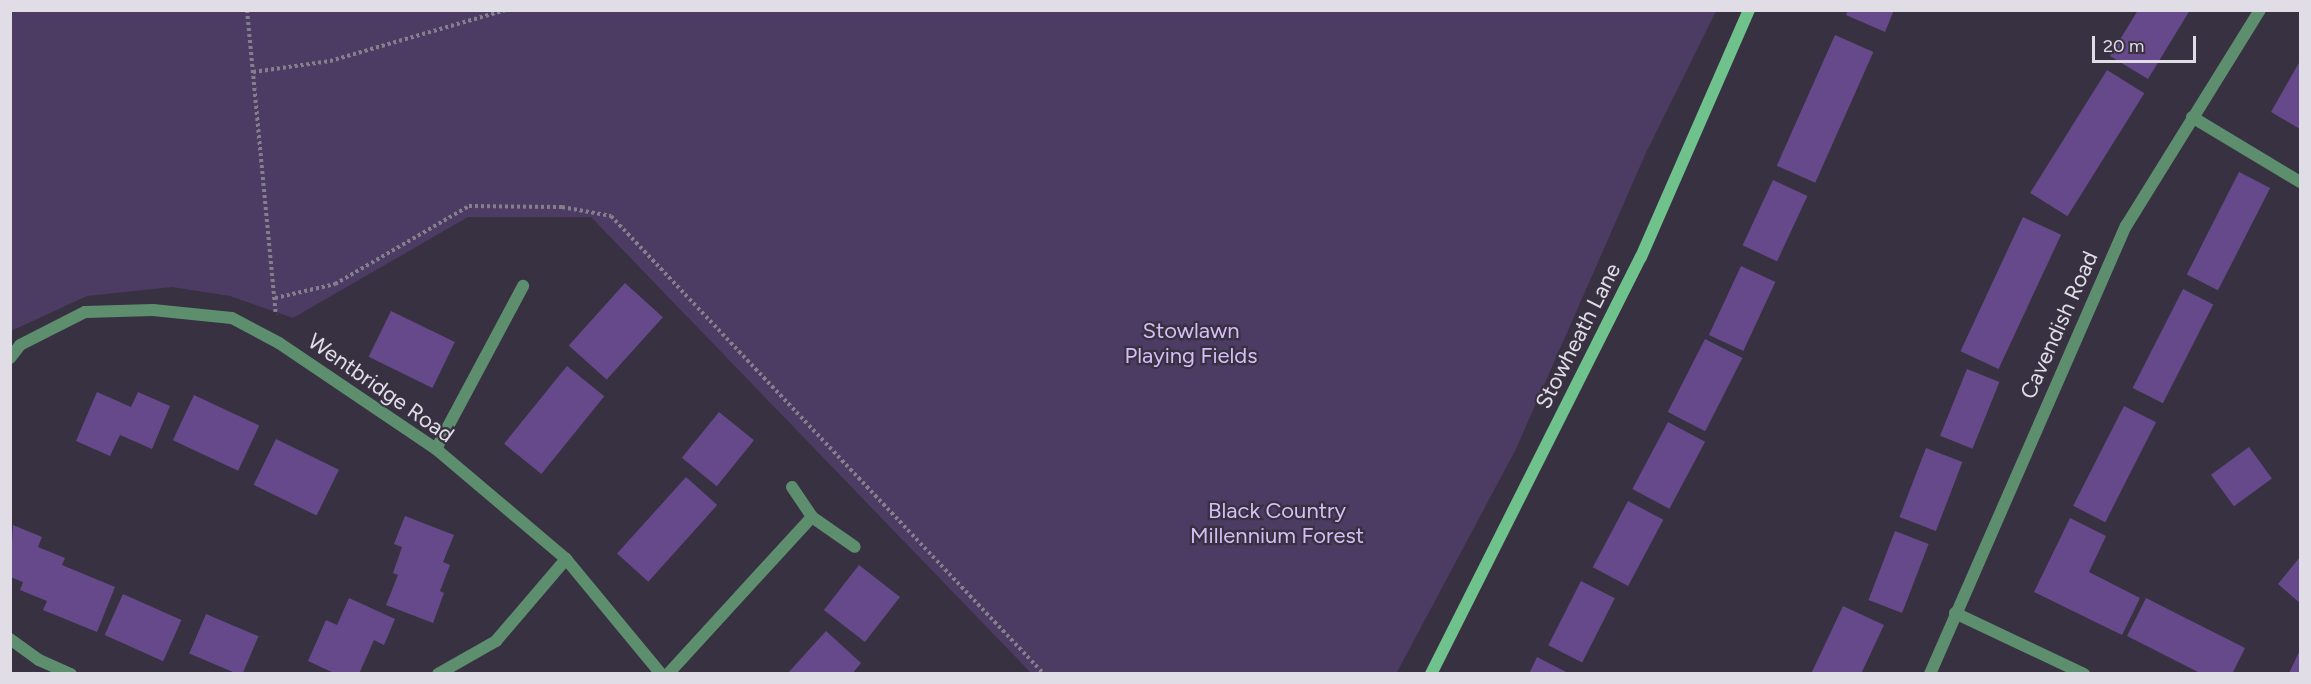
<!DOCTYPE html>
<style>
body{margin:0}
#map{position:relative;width:2311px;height:684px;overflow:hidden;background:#383141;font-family:Figtree,sans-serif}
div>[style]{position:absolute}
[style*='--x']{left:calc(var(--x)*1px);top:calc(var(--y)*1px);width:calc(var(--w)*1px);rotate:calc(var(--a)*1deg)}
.green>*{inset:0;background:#4c3b63}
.building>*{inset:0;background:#65498a;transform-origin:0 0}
.path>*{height:4px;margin-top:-2px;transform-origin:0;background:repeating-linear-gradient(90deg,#847f8c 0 3px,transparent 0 6px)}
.lane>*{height:12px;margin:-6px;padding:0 6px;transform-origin:6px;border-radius:6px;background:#5d8f6e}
.street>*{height:12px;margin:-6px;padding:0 6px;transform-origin:6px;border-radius:6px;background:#5d8f6e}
.secondary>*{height:12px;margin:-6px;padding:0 6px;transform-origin:6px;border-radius:6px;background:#70c28d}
span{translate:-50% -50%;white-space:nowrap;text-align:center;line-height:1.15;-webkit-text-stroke:4.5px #383141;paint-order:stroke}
.street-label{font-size:22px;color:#e1dde7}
.park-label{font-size:22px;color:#d5bef7}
.frame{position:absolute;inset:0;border:12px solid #e1dde7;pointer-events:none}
.scale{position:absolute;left:2092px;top:36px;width:104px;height:27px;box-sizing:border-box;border:3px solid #e1dde7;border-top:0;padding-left:8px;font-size:18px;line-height:21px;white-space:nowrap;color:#e1dde7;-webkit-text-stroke:4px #383141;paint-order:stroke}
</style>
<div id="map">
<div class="green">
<i style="clip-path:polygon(10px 11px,11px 10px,1716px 11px,1645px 155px,1516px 449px,1396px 674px,1031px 673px,591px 217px,468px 217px,293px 318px,230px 296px,172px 287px,87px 296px,11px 331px)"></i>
</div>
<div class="building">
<i style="clip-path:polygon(1848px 10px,1894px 10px,1885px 32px,1846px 15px)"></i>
<i style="clip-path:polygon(2138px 10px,2190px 10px,2148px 79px,2110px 56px)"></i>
<i style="left:1835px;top:35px;width:42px;height:143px;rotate:24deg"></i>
<i style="clip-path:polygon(2300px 61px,2300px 129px,2271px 112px)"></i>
<i style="left:2107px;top:70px;width:44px;height:145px;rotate:32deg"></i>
<i style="left:2239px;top:172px;width:35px;height:115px;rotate:27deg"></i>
<i style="left:1773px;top:180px;width:38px;height:72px;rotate:25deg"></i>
<i style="left:2023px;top:217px;width:42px;height:148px;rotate:25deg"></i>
<i style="left:1741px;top:266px;width:38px;height:76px;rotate:25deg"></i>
<i style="left:625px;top:283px;width:51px;height:84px;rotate:42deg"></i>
<i style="left:2183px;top:289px;width:34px;height:111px;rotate:27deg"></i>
<i style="left:391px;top:311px;width:71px;height:51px;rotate:26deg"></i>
<i style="left:1705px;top:339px;width:42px;height:82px;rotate:27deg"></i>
<i style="left:567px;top:366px;width:48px;height:100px;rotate:39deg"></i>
<i style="left:1967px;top:369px;width:35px;height:72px;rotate:22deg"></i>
<i style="clip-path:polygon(97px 392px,131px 407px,138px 392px,170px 406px,152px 449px,120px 435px,110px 456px,76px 441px)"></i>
<i style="left:194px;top:395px;width:72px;height:50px;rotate:25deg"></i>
<i style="left:2124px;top:406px;width:36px;height:112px;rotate:27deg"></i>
<i style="left:719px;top:412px;width:45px;height:59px;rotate:39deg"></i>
<i style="left:1668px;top:422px;width:42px;height:76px;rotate:28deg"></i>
<i style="left:276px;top:439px;width:70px;height:51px;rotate:26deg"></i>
<i style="left:2249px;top:447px;width:39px;height:47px;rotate:54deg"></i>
<i style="left:1926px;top:448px;width:39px;height:74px;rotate:21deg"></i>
<i style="left:686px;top:477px;width:42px;height:103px;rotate:42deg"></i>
<i style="left:1628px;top:501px;width:40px;height:75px;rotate:28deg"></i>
<i style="clip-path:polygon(405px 516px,454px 535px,443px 562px,450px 565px,440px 591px,444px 593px,433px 623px,386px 605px,398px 575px,393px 573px,402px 547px,394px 544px)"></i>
<i style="clip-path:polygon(2070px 518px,2106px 536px,2089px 572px,2140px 598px,2122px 635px,2034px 592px)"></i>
<i style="clip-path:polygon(13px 525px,42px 537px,38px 547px,65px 558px,62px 565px,115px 587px,97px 632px,43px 610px,47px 601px,20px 590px,23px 582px,10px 577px)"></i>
<i style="left:1895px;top:531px;width:36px;height:74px;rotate:21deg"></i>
<i style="clip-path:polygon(2300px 557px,2300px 603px,2278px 584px)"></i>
<i style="left:859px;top:565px;width:52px;height:57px;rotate:38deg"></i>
<i style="left:1581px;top:581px;width:38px;height:72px;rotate:27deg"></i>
<i style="left:123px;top:594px;width:64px;height:45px;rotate:24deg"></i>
<i style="clip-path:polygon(349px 598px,395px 619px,384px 645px,374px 640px,359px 674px,336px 674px,308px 661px,326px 620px,337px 625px)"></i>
<i style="clip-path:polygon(2146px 598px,2245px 648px,2232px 674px,2202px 674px,2127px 636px)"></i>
<i style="clip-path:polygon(1843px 606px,1884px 625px,1861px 674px,1811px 674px)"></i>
<i style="left:206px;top:614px;width:57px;height:43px;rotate:23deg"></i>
<i style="clip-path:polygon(826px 631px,861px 663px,852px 674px,787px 674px)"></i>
<i style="clip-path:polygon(2300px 650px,2300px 674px,2289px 674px,2290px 671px)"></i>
<i style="clip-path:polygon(1537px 657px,1570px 674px,1529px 674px)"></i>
</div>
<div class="path">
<i style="--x:247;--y:10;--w:306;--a:84.6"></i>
<i style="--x:253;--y:72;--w:78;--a:-8.1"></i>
<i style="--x:330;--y:61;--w:182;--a:-16.2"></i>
<i style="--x:275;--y:298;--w:62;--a:-13.1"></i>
<i style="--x:335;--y:284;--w:155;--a:-30.2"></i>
<i style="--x:469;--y:206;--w:93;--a:0.6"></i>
<i style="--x:562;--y:207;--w:50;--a:10.4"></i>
<i style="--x:611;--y:216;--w:630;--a:46.61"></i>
</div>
<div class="lane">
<i style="--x:436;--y:449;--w:185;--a:-61.9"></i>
<i style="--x:792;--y:487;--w:36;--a:56"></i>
<i style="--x:812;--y:517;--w:52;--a:34.9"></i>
<i style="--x:668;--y:674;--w:213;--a:-47.5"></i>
</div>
<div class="street">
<i style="--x:2192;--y:117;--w:126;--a:31"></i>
<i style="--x:10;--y:358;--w:16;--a:-52"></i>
<i style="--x:20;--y:345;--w:73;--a:-26.9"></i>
<i style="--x:85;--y:312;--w:68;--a:-1.7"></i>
<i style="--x:153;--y:310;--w:79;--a:5.8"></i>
<i style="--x:232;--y:318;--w:53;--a:28"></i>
<i style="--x:279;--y:343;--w:189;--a:34"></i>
<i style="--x:436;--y:449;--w:170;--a:40.2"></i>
<i style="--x:566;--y:559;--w:149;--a:50.4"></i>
<i style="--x:1955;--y:613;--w:143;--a:25.3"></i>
<i style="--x:10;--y:639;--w:36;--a:36"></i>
<i style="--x:39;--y:660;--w:35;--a:24"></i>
<i style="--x:438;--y:674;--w:67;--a:-29.6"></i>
<i style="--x:496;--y:641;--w:108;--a:-49.5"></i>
<i style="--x:1930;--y:674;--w:489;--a:-66.4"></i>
<i style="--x:2126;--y:226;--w:254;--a:-58.2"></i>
</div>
<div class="secondary">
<i style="--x:1431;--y:674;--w:467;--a:-63.3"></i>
<i style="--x:1641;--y:257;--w:270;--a:-66.4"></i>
</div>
<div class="street-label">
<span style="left:2059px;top:325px;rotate:-66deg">Cavendish Road</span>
<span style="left:1578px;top:336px;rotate:-63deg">Stowheath Lane</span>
<span style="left:381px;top:388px;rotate:35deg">Wentbridge Road</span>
</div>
<div class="park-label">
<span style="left:1191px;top:343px">Stowlawn<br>Playing Fields</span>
<span style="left:1277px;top:523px">Black Country<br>Millennium Forest</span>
</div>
<div class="frame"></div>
<div class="scale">20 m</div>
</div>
